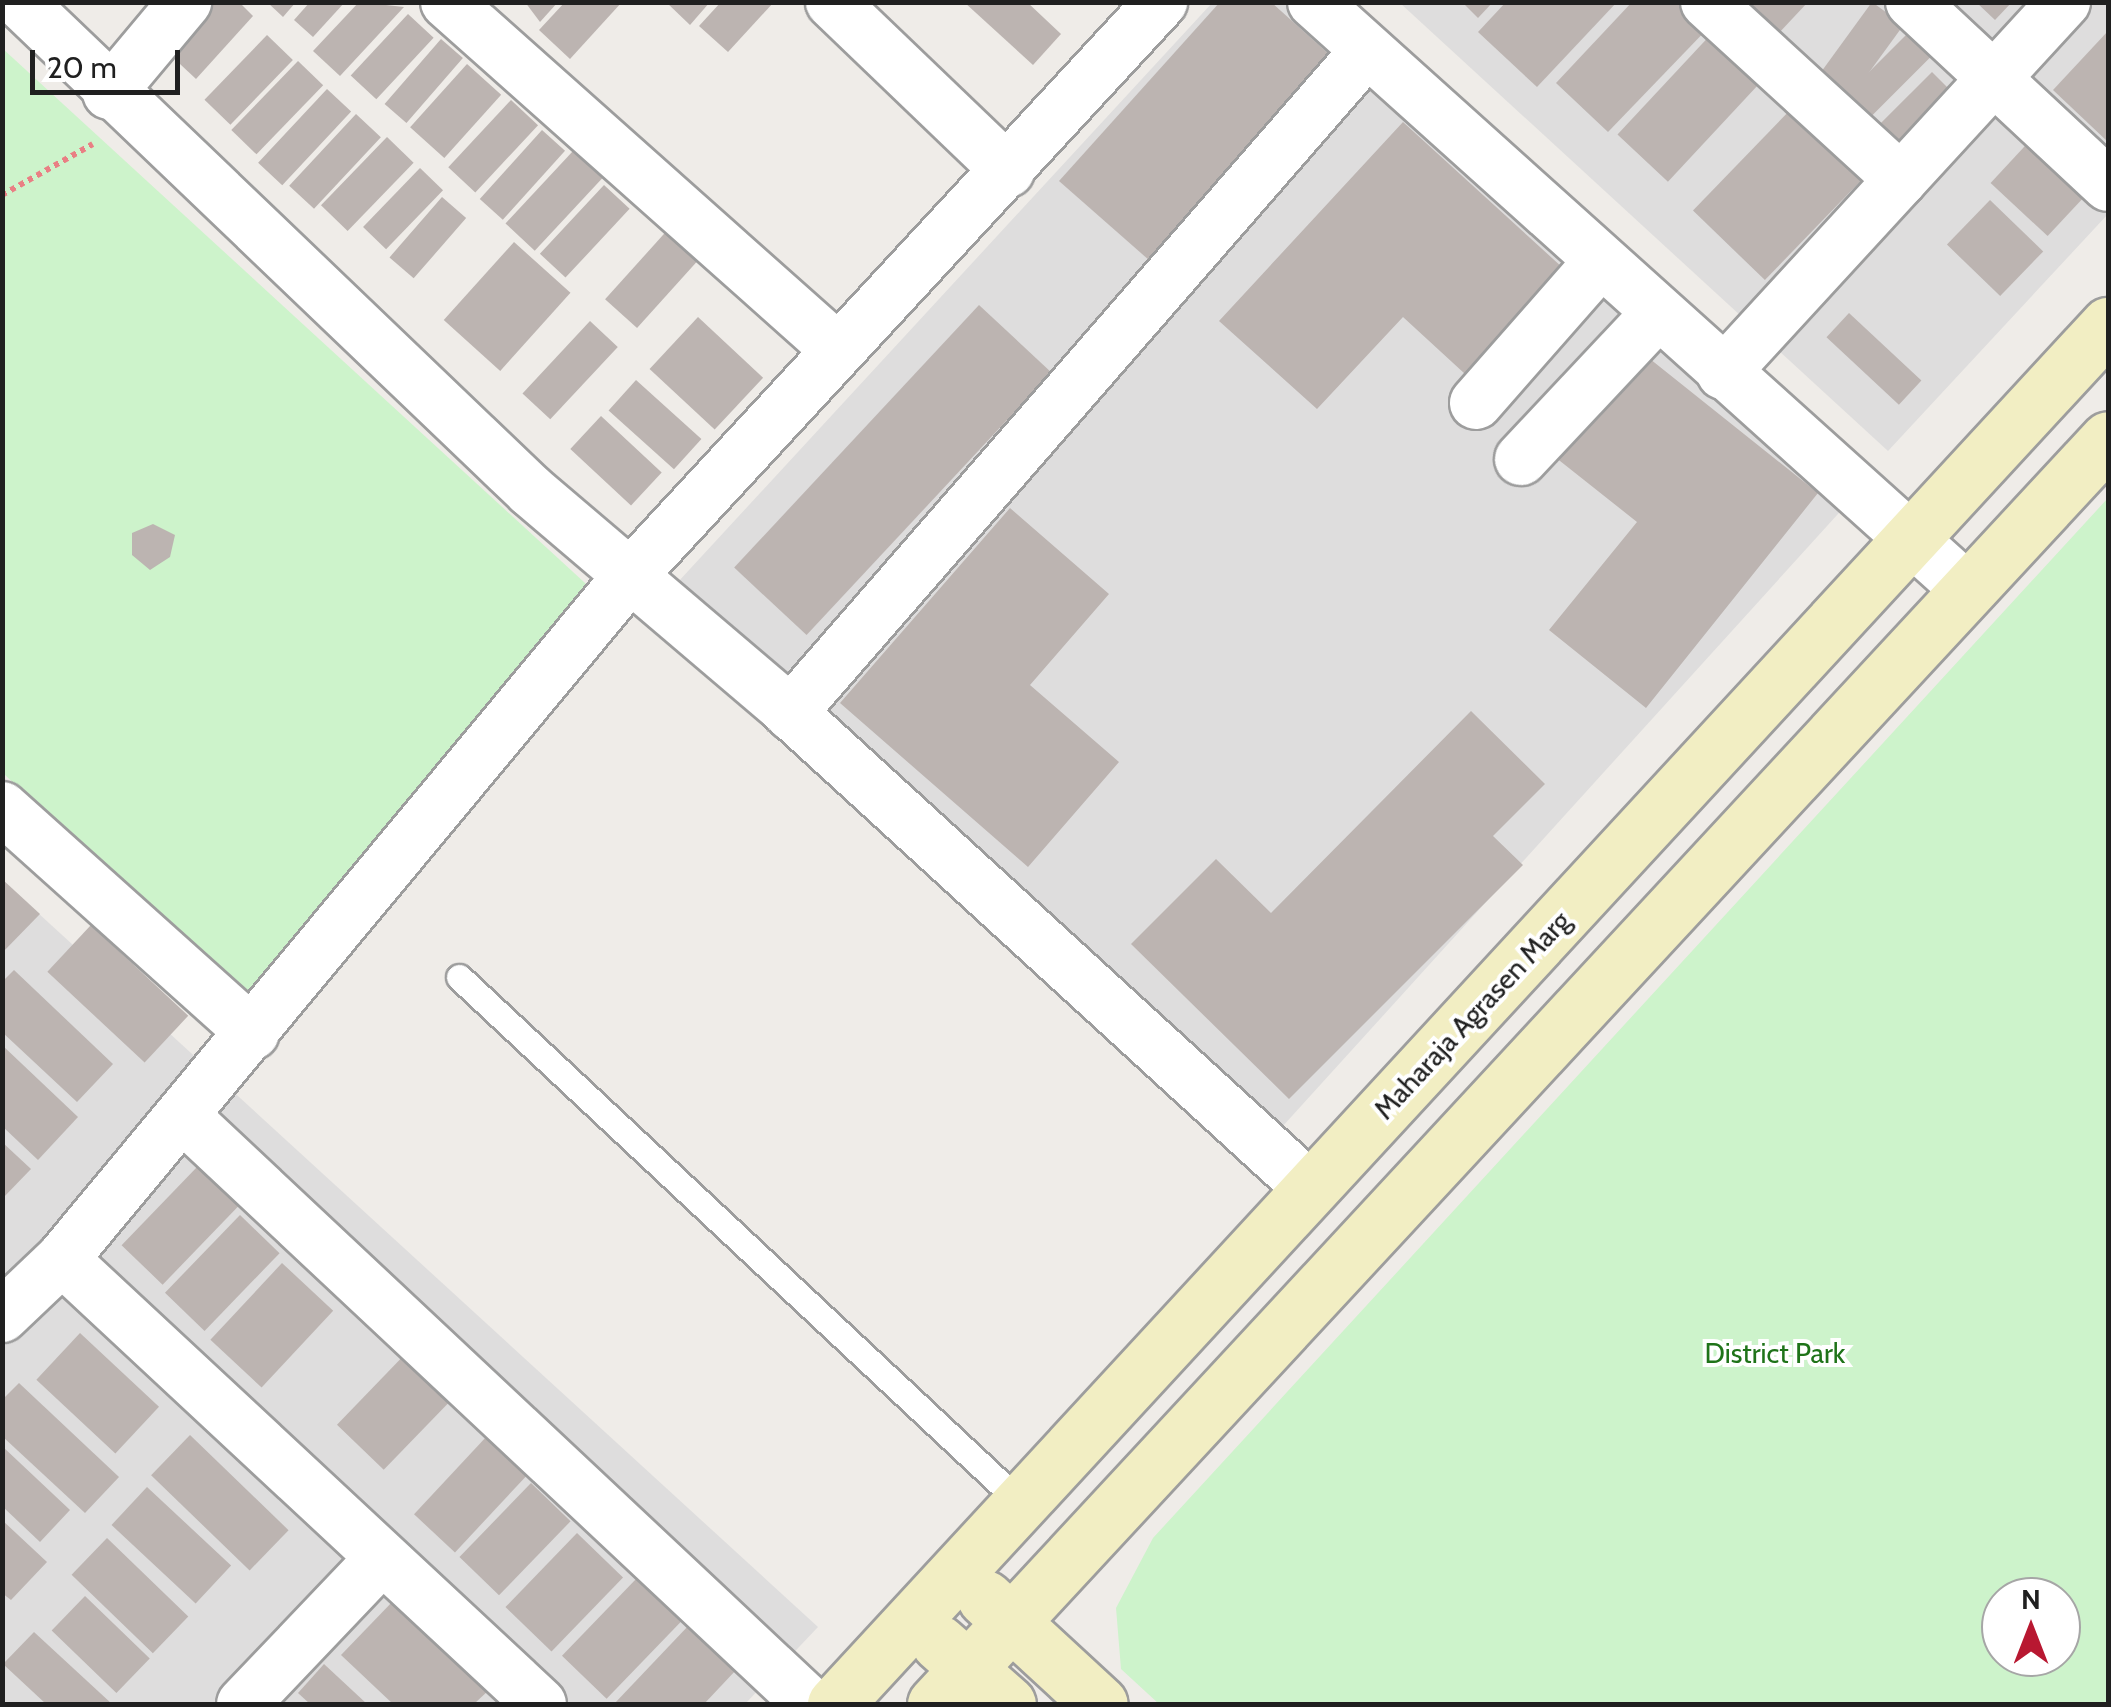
<!DOCTYPE html>
<style>
body{margin:0}
#map{position:relative;width:2111px;height:1707px;overflow:hidden;background:#efece8;font-family:Cabin,sans-serif}
div>[style]{position:absolute}
[style*='--x']{left:calc(var(--x)*1px);top:calc(var(--y)*1px);width:calc(var(--w)*1px);rotate:calc(var(--a)*1deg)}
.residential>*{inset:0;background:#dedddd}
.park>*{inset:0;background:#cdf3cb}
.building>*{inset:0;background:#bcb4b1;transform-origin:0 0}
.path>*{height:6px;margin-top:-3px;transform-origin:0;background:repeating-linear-gradient(90deg,#e97f84 0 5px,transparent 0 10px)}
.roads{filter:drop-shadow(2px 0 #9d9d9d) drop-shadow(-2px 0 #9d9d9d) drop-shadow(0 2px #9d9d9d) drop-shadow(0 -2px #9d9d9d)}
.lane>*{height:25px;margin:-12.5px;padding:0 12.5px;transform-origin:12.5px;border-radius:12.5px;background:#fff}
.street>*{height:52px;margin:-26px;padding:0 26px;transform-origin:26px;border-radius:26px;background:#fff}
.secondary>*{height:55px;margin:-27.5px;padding:0 27.5px;transform-origin:27.5px;border-radius:27.5px;background:#f2eec3}
span{translate:-50% -50%;white-space:nowrap;text-align:center;line-height:1.15;-webkit-text-stroke:8px #fff;paint-order:stroke}
.street-label{font-size:28px;color:#202020}
.park-label{font-size:28px;color:#1f7319}
.frame{position:absolute;inset:0;border:5px solid #202020;pointer-events:none}
.north{position:absolute;left:1981px;top:1577px;width:100px;height:100px;box-sizing:border-box;background:#fff;border:2px solid #a6a6a6;border-radius:50%;rotate:0deg;font-size:28px;font-weight:700;line-height:40px;text-align:center;color:#202020}
.north::after{content:'';display:block;margin:auto;width:35px;height:45px;background:#b81831;clip-path:polygon(50% 0,100% 100%,50% 72%,0 100%)}
.scale{position:absolute;left:30px;top:50px;width:150px;height:45px;box-sizing:border-box;border:5px solid #202020;border-top:0;padding-left:12px;font-size:30px;line-height:35px;white-space:nowrap;color:#202020;-webkit-text-stroke:8px #fff;paint-order:stroke}
</style>
<div id="map">
<div class="residential">
<i style="clip-path:polygon(1212px 3px,1310px 3px,1857px 493px,1254px 1158px,666px 595px)"></i>
<i style="clip-path:polygon(1400px 3px,2108px 3px,2108px 214px,1888px 451px)"></i>
<i style="clip-path:polygon(2px 880px,818px 1627px,745px 1704px,3px 1704px)"></i>
</div>
<div class="park">
<i style="clip-path:polygon(2px 48px,609px 605px,256px 1017px,3px 773px)"></i>
<i style="clip-path:polygon(evenodd,2108px 498px,2108px 1704px,1159px 1704px,1121px 1669px,1116px 1608px,1153px 1538px,2108px 498px,2001px 1597px,2061px 1597px,2061px 1657px,2001px 1657px,2001px 1597px)"></i>
</div>
<div class="building">
<i style="clip-path:polygon(207px 2px,239px 2px,253px 16px,196px 79px,164px 49px)"></i>
<i style="clip-path:polygon(267px 2px,296px 2px,283px 17px)"></i>
<i style="clip-path:polygon(310px 2px,345px 2px,313px 37px,294px 20px)"></i>
<i style="clip-path:polygon(359px 2px,404px 7px,340px 76px,313px 51px)"></i>
<i style="clip-path:polygon(525px 2px,558px 2px,540px 22px)"></i>
<i style="clip-path:polygon(565px 2px,622px 2px,570px 59px,539px 30px)"></i>
<i style="clip-path:polygon(666px 2px,710px 2px,690px 25px)"></i>
<i style="clip-path:polygon(721px 2px,774px 2px,728px 52px,699px 26px)"></i>
<i style="clip-path:polygon(964px 2px,1027px 2px,1061px 34px,1033px 65px)"></i>
<i style="clip-path:polygon(1220px 2px,1271px 2px,1341px 65px,1158px 268px,1059px 181px)"></i>
<i style="clip-path:polygon(1462px 2px,1493px 2px,1478px 18px)"></i>
<i style="clip-path:polygon(1506px 2px,1617px 2px,1537px 87px,1478px 32px)"></i>
<i style="clip-path:polygon(1632px 2px,1690px 2px,1712px 24px,1608px 132px,1556px 83px)"></i>
<i style="clip-path:polygon(1753px 2px,1808px 2px,1777px 35px,1748px 8px)"></i>
<i style="left:1872px;top:2px;width:39px;height:90px;rotate:36deg"></i>
<i style="clip-path:polygon(1976px 2px,2012px 2px,1995px 20px)"></i>
<i style="left:408px;top:14px;width:35px;height:84px;rotate:43deg"></i>
<i style="left:1715px;top:30px;width:69px;height:143px;rotate:43deg"></i>
<i style="left:1910px;top:31px;width:33px;height:93px;rotate:45deg"></i>
<i style="clip-path:polygon(2108px 31px,2108px 142px,2053px 90px)"></i>
<i style="left:267px;top:35px;width:36px;height:90px;rotate:44deg"></i>
<i style="left:441px;top:39px;width:29px;height:86px;rotate:41deg"></i>
<i style="left:298px;top:61px;width:35px;height:96px;rotate:44deg"></i>
<i style="left:467px;top:64px;width:46px;height:85px;rotate:42deg"></i>
<i style="left:1932px;top:72px;width:47px;height:74px;rotate:45deg"></i>
<i style="left:327px;top:89px;width:33px;height:101px;rotate:43deg"></i>
<i style="left:511px;top:100px;width:37px;height:92px;rotate:43deg"></i>
<i style="left:1793px;top:107px;width:100px;height:144px;rotate:44deg"></i>
<i style="left:356px;top:114px;width:34px;height:98px;rotate:43deg"></i>
<i style="clip-path:polygon(1403px 122px,1575px 279px,1477px 385px,1403px 317px,1317px 409px,1219px 321px)"></i>
<i style="left:542px;top:130px;width:31px;height:93px;rotate:42deg"></i>
<i style="left:2039px;top:131px;width:78px;height:71px;rotate:43deg"></i>
<i style="left:387px;top:137px;width:37px;height:95px;rotate:44deg"></i>
<i style="left:573px;top:151px;width:40px;height:99px;rotate:43deg"></i>
<i style="left:420px;top:168px;width:32px;height:82px;rotate:44deg"></i>
<i style="left:604px;top:185px;width:35px;height:94px;rotate:43deg"></i>
<i style="left:442px;top:197px;width:32px;height:80px;rotate:41deg"></i>
<i style="left:1990px;top:200px;width:74px;height:62px;rotate:44deg"></i>
<i style="left:672px;top:225px;width:43px;height:100px;rotate:42deg"></i>
<i style="left:514px;top:242px;width:76px;height:105px;rotate:42deg"></i>
<i style="left:979px;top:305px;width:99px;height:359px;rotate:43deg"></i>
<i style="left:1849px;top:313px;width:99px;height:33px;rotate:43deg"></i>
<i style="left:698px;top:317px;width:89px;height:71px;rotate:43deg"></i>
<i style="left:590px;top:321px;width:38px;height:99px;rotate:43deg"></i>
<i style="clip-path:polygon(1640px 351px,1818px 493px,1646px 708px,1549px 630px,1637px 522px,1555px 457px)"></i>
<i style="left:636px;top:380px;width:88px;height:41px;rotate:42deg"></i>
<i style="left:601px;top:416px;width:83px;height:45px;rotate:43deg"></i>
<i style="clip-path:polygon(1010px 508px,1109px 594px,1030px 685px,1119px 762px,1028px 867px,840px 703px)"></i>
<i style="clip-path:polygon(153px 524px,175px 535px,170px 557px,150px 570px,132px 555px,132px 533px)"></i>
<i style="clip-path:polygon(1471px 711px,1545px 784px,1493px 836px,1523px 865px,1289px 1099px,1131px 944px,1216px 859px,1271px 913px)"></i>
<i style="clip-path:polygon(2px 879px,40px 914px,2px 953px)"></i>
<i style="left:91px;top:925px;width:133px;height:64px;rotate:43deg"></i>
<i style="clip-path:polygon(14px 970px,113px 1064px,77px 1102px,2px 1032px,2px 982px)"></i>
<i style="clip-path:polygon(2px 1045px,78px 1117px,38px 1160px,2px 1126px)"></i>
<i style="clip-path:polygon(2px 1142px,31px 1169px,2px 1199px)"></i>
<i style="left:198px;top:1166px;width:57px;height:110px;rotate:44deg"></i>
<i style="left:240px;top:1215px;width:55px;height:108px;rotate:44deg"></i>
<i style="left:282px;top:1263px;width:70px;height:105px;rotate:43deg"></i>
<i style="left:80px;top:1333px;width:108px;height:64px;rotate:43deg"></i>
<i style="left:412px;top:1347px;width:65px;height:108px;rotate:44deg"></i>
<i style="clip-path:polygon(19px 1383px,119px 1477px,85px 1513px,2px 1436px,2px 1400px)"></i>
<i style="left:190px;top:1435px;width:137px;height:56px;rotate:44deg"></i>
<i style="left:487px;top:1436px;width:56px;height:107px;rotate:43deg"></i>
<i style="clip-path:polygon(2px 1446px,70px 1510px,40px 1542px,2px 1506px)"></i>
<i style="left:531px;top:1483px;width:55px;height:103px;rotate:44deg"></i>
<i style="left:147px;top:1487px;width:115px;height:52px;rotate:43deg"></i>
<i style="clip-path:polygon(2px 1520px,47px 1562px,11px 1600px,2px 1593px)"></i>
<i style="left:577px;top:1533px;width:64px;height:103px;rotate:44deg"></i>
<i style="left:107px;top:1538px;width:113px;height:51px;rotate:44deg"></i>
<i style="left:637px;top:1578px;width:62px;height:108px;rotate:44deg"></i>
<i style="left:85px;top:1596px;width:90px;height:48px;rotate:44deg"></i>
<i style="clip-path:polygon(395px 1599px,490px 1689px,474px 1704px,393px 1704px,341px 1655px)"></i>
<i style="clip-path:polygon(690px 1624px,737px 1669px,704px 1704px,614px 1704px)"></i>
<i style="clip-path:polygon(34px 1632px,112px 1704px,46px 1704px,3px 1664px)"></i>
<i style="clip-path:polygon(324px 1664px,367px 1704px,310px 1704px,298px 1693px)"></i>
</div>
<div class="path">
<i style="--x:2;--y:195;--w:104;--a:-29.3"></i>
</div>
<div class="roads">
<div class="lane">
<i style="--x:459;--y:977;--w:770;--a:43.1"></i>
</div>
<div class="street">
<i style="--x:20;--y:2;--w:707;--a:43.74"></i>
<i style="--x:531;--y:491;--w:324;--a:40.4"></i>
<i style="--x:778;--y:701;--w:723;--a:42.48"></i>
<i style="--x:447;--y:2;--w:523;--a:41.67"></i>
<i style="--x:832;--y:2;--w:244;--a:43.8"></i>
<i style="--x:1314;--y:2;--w:879;--a:41.96"></i>
<i style="--x:1707;--y:2;--w:263;--a:42.5"></i>
<i style="--x:1912;--y:2;--w:268;--a:43"></i>
<i style="--x:109;--y:93;--w:119;--a:-50.1"></i>
<i style="--x:1723;--y:373;--w:504;--a:-47.41"></i>
<i style="--x:1476;--y:403;--w:188;--a:-48.7"></i>
<i style="--x:1521;--y:459;--w:199;--a:-46.8"></i>
<i style="--x:790;--y:713;--w:874;--a:-48.94"></i>
<i style="--x:2;--y:808;--w:337;--a:41.9"></i>
<i style="--x:183;--y:1116;--w:860;--a:43.16"></i>
<i style="--x:62;--y:1259;--w:653;--a:42.95"></i>
<i style="--x:2;--y:1316;--w:83;--a:-43.5"></i>
<i style="--x:62;--y:1259;--w:886;--a:-50.27"></i>
<i style="--x:628;--y:578;--w:785;--a:-47.22"></i>
<i style="--x:243;--y:1704;--w:199;--a:-46.4"></i>
</div>
<div class="secondary">
<i style="--x:985;--y:1598;--w:156;--a:42.7"></i>
<i style="--x:939;--y:1643;--w:92;--a:41.5"></i>
<i style="--x:835;--y:1704;--w:1877;--a:-47.29"></i>
<i style="--x:935;--y:1704;--w:1725;--a:-47.16"></i>
</div>
</div>
<div class="street-label">
<span style="left:1472px;top:1015px;rotate:-47deg">Maharaja Agrasen Marg</span>
</div>
<div class="park-label">
<span style="left:1775px;top:1353px">District Park</span>
</div>
<div class="frame"></div>
<div class="north">N</div>
<div class="scale">20 m</div>
</div>
